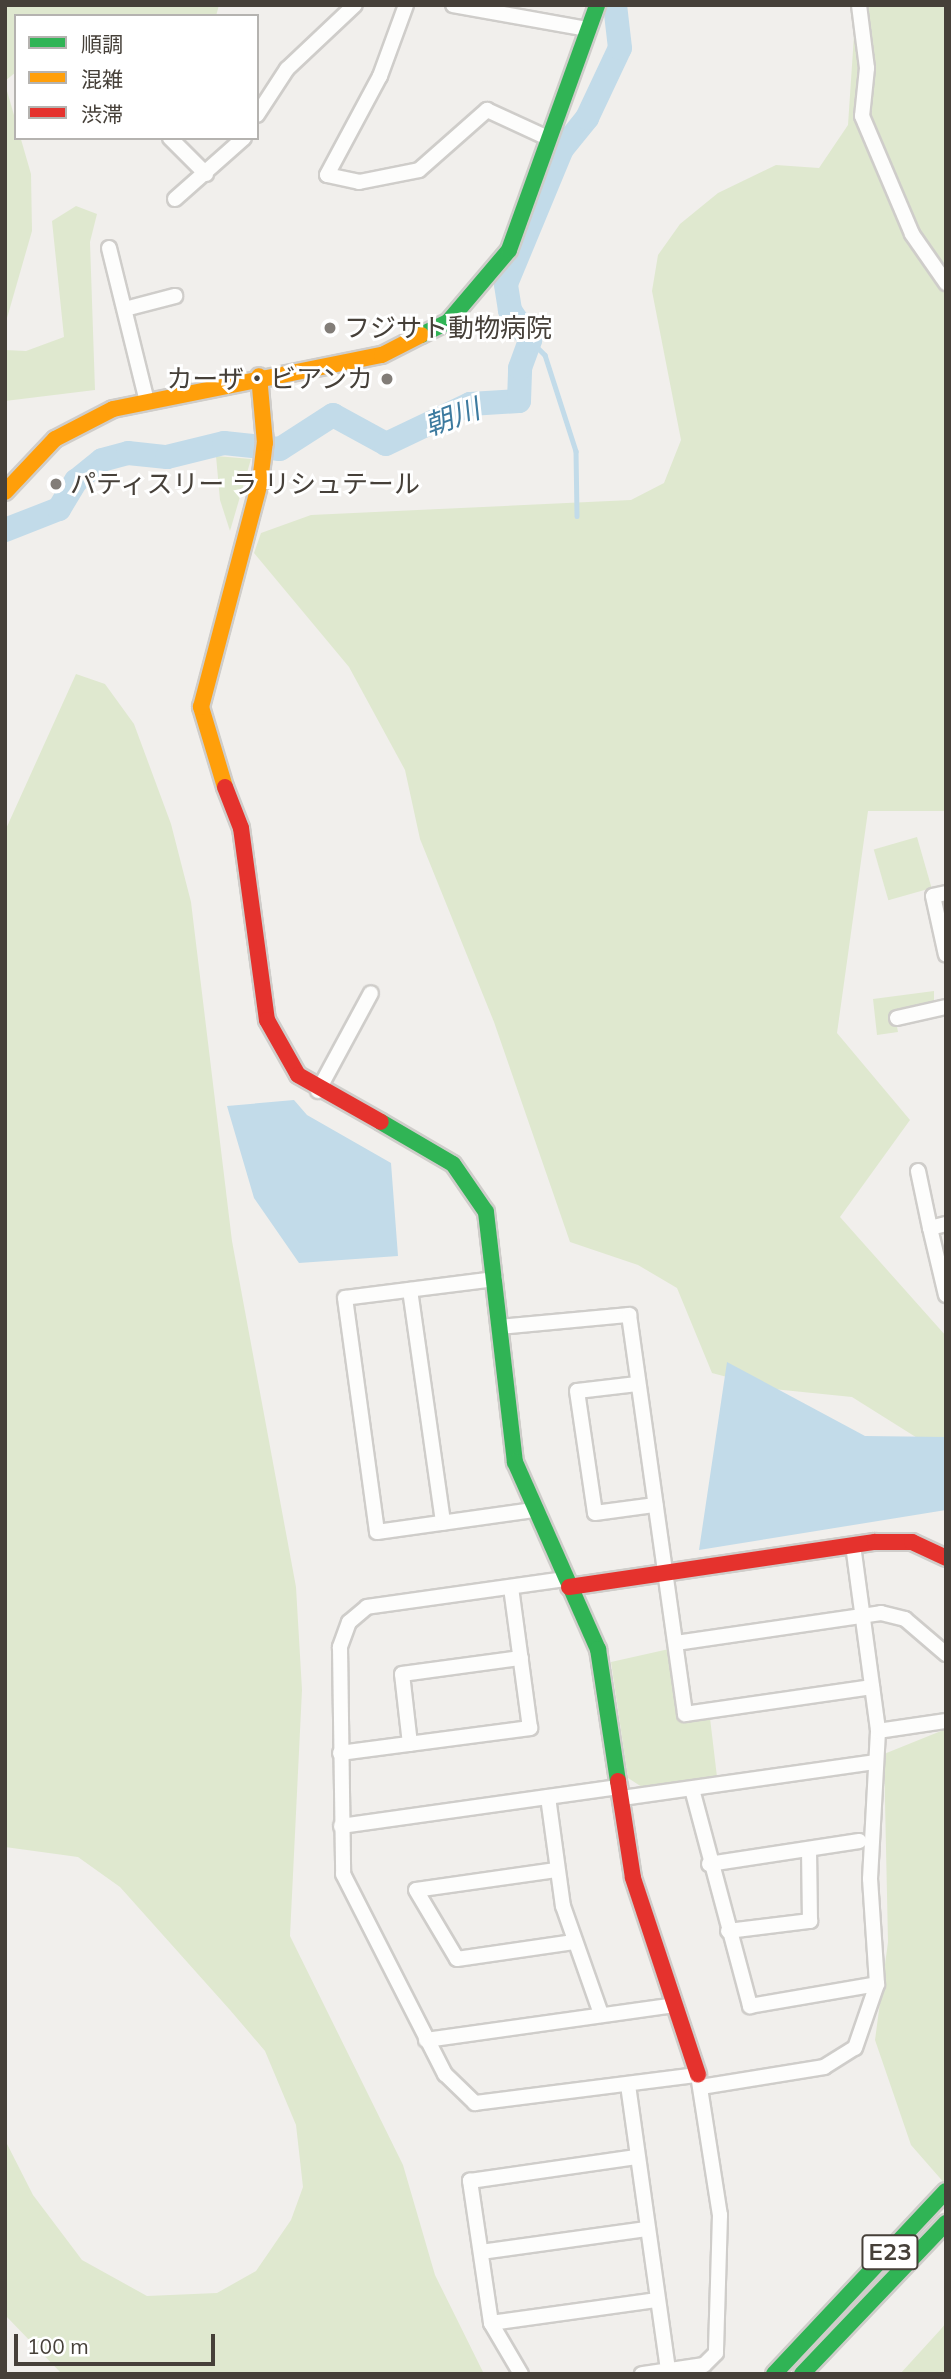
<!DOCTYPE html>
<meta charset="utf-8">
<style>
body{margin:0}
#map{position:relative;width:951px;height:2379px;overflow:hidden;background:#f1efec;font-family:Mulish,"Noto Sans JP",sans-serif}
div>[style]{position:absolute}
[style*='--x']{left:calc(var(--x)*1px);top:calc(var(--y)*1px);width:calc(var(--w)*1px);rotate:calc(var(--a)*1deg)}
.green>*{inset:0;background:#dfe8cf;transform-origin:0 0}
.water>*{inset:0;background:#c2dbe9}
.stream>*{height:4.5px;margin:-2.25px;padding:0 2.25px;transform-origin:2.25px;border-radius:2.25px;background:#c2dbe9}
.river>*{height:24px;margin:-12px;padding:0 12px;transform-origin:12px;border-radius:12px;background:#c2dbe9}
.roads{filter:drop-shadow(2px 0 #cfcdca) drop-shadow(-2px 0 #cfcdca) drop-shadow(0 2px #cfcdca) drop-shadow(0 -2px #cfcdca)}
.street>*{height:14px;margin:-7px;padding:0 7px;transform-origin:7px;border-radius:7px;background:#fdfdfc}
.fast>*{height:16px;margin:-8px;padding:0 8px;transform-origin:8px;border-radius:8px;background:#30b455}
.slow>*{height:16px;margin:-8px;padding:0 8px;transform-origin:8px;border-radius:8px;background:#ff9f0a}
.jam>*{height:16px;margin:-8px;padding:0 8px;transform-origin:8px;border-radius:8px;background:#e5322d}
.dots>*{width:19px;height:19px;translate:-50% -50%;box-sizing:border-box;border:4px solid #fff;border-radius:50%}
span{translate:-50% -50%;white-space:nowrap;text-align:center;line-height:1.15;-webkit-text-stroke:6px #fff;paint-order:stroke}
.shield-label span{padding:2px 5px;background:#fff;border:2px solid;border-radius:5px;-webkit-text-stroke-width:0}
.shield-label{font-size:24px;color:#464039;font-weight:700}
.poi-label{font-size:26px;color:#464039}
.left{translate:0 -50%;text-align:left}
.right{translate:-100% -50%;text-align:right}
.water-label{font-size:28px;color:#3c7a9f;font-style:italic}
.frame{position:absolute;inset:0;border:7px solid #464039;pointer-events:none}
.legend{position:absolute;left:14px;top:14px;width:245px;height:126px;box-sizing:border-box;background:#fff;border:2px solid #b5b3b0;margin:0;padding:9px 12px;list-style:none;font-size:21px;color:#464039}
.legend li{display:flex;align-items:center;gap:14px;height:35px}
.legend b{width:35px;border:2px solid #b5b3b0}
.scale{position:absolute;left:14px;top:2334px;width:201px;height:32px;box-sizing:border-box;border:4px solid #464039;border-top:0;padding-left:9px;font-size:21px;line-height:24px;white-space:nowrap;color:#464039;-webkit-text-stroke:5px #fff;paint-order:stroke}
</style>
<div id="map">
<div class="green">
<i style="clip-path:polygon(5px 5px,219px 5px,216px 16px,16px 16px,16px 72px,5px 81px)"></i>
<i style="clip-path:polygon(856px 5px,946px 5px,946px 811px,868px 811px,837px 1033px,910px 1120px,840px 1217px,946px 1336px,946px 1456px,852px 1397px,773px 1389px,712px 1373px,677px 1288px,638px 1265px,570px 1242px,494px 1022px,420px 839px,405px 770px,349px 667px,254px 553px,261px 533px,311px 515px,631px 500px,664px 483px,681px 440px,652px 291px,658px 255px,680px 224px,718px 193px,776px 165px,819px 168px,848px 125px)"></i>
<i style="clip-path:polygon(5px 84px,31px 174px,32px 231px,5px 325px)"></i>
<i style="clip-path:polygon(76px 206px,97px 214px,90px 242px,95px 390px,5px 401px,5px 350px,26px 351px,64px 337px,52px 221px)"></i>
<i style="clip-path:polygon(216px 456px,251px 459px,230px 531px,220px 500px)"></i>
<i style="clip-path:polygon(76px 674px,105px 684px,134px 724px,171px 824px,191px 902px,232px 1241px,296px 1587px,302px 1690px,290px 1936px,403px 2165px,435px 2275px,484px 2374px,62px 2374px,5px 2315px,5px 2140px,33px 2195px,82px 2260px,147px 2296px,217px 2293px,256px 2271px,291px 2220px,303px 2187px,296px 2125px,265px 2051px,230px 2010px,120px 1887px,78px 1857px,5px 1847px,5px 831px)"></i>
<i style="left:917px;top:837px;width:53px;height:45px;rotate:74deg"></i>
<i style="clip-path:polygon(934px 991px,934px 1003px,894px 1010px,898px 1032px,877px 1035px,873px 999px)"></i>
<i style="clip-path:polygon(669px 1649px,679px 1721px,710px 1718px,717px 1777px,642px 1787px,628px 1778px,611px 1662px)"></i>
<i style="clip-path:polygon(946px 1729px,946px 2185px,911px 2145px,875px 2040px,888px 1942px,884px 1754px)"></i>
<i style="clip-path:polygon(946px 2323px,946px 2374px,900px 2374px,941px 2329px)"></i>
</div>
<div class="water">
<i style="clip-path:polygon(294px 1100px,307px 1115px,391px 1163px,398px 1256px,299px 1263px,254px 1198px,227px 1106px)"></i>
<i style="clip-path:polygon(727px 1362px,865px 1436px,946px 1437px,946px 1510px,699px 1550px)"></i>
</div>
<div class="stream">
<i style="--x:530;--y:340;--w:21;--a:45"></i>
<i style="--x:545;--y:355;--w:101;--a:72.1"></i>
<i style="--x:576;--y:451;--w:65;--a:89.1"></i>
</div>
<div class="river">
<i style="--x:5;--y:530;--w:58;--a:-21.3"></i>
<i style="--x:59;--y:509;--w:33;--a:-59"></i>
<i style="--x:76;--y:481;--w:33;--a:-39"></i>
<i style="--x:102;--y:460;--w:27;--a:-15"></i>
<i style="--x:128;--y:453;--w:39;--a:6"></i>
<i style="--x:167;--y:457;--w:59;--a:-13.8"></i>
<i style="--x:224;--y:443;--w:56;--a:6.1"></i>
<i style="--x:280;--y:449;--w:63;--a:-32.7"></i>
<i style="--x:333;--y:415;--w:60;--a:28.7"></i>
<i style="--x:386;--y:444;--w:93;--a:-25.5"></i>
<i style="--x:470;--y:404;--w:49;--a:-3.5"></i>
<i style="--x:519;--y:401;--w:33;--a:-88"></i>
<i style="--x:520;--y:368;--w:30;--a:-70"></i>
<i style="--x:530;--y:340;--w:36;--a:-124"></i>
<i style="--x:510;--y:310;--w:26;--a:-99"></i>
<i style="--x:506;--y:284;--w:146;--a:-67.5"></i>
<i style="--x:562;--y:149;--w:40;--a:-51"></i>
<i style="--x:587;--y:118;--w:77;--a:-64.8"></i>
<i style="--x:620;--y:48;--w:43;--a:-96.6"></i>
</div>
<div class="roads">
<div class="street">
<i style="--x:406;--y:5;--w:76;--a:110.1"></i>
<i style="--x:380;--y:76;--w:112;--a:118.2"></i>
<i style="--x:327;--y:175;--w:33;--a:12"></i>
<i style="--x:359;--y:182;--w:61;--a:-11.3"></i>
<i style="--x:419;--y:170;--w:91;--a:-41.4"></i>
<i style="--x:487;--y:110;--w:69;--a:24.7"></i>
<i style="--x:453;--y:5;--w:137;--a:10.1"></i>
<i style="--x:859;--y:5;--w:64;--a:82.8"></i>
<i style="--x:867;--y:68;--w:48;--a:95.9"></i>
<i style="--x:862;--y:116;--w:128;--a:67"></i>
<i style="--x:912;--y:234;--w:60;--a:55.2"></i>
<i style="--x:257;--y:115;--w:55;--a:-56.9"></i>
<i style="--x:287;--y:69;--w:93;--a:-43.3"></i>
<i style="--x:170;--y:138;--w:51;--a:45"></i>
<i style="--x:175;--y:199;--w:92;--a:-41.5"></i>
<i style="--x:109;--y:248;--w:154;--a:76.1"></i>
<i style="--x:125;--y:309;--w:52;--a:-14.6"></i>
<i style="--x:946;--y:893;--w:13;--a:167"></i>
<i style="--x:933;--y:896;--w:60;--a:77.6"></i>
<i style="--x:897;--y:1018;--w:50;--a:-12.7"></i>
<i style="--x:318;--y:1091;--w:111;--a:-61.6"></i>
<i style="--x:918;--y:1171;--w:58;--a:78.1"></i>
<i style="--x:930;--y:1228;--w:16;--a:-14"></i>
<i style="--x:930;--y:1228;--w:69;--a:76.6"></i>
<i style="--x:495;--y:1279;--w:151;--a:172.8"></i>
<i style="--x:345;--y:1298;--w:236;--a:82.2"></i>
<i style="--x:377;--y:1532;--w:158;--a:-8"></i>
<i style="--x:410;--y:1290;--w:235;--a:81.9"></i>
<i style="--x:499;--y:1327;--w:131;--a:-5.3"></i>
<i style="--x:629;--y:1315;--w:403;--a:82"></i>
<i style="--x:685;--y:1714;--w:189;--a:-8.2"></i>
<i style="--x:637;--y:1384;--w:60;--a:173.3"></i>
<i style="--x:577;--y:1391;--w:123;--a:81.6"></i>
<i style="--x:595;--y:1513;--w:61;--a:-7.6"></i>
<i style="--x:853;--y:1545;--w:188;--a:82.3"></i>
<i style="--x:565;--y:1579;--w:200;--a:172"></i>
<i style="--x:367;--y:1607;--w:23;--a:140"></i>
<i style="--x:349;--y:1622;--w:27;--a:110"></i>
<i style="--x:340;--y:1647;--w:227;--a:89.2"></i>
<i style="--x:343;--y:1874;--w:225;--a:63"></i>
<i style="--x:445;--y:2074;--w:42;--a:44"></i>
<i style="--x:475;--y:2103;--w:225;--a:-7.2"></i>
<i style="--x:698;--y:2075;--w:142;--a:81.1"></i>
<i style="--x:720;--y:2215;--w:138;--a:91.7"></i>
<i style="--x:716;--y:2353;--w:17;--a:135"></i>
<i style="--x:704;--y:2365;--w:63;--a:171.7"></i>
<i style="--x:676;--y:1643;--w:207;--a:-8.3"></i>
<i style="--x:881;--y:1613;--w:25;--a:14"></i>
<i style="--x:905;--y:1619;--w:54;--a:40.5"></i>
<i style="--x:410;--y:1744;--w:70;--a:-96.5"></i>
<i style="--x:402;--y:1674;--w:120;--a:-7.7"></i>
<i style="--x:340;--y:1753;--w:192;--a:-7.5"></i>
<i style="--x:530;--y:1728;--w:142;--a:-97.7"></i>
<i style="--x:692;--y:1789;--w:225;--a:75"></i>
<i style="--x:750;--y:2006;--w:129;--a:-9.8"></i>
<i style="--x:548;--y:1797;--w:110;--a:82.2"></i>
<i style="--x:563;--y:1906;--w:114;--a:70.6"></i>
<i style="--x:622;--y:1798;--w:255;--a:-8.1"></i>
<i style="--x:341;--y:1826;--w:282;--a:-8"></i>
<i style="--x:709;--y:1864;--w:152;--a:-8.7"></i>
<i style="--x:556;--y:1870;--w:141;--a:171.9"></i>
<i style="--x:416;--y:1890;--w:80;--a:59.3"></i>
<i style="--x:457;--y:1959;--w:118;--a:-8.3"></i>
<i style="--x:728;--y:1931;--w:83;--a:-7"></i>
<i style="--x:810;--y:1921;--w:72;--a:-90.8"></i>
<i style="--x:426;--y:2040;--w:251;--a:-8"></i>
<i style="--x:628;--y:2085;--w:288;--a:82"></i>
<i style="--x:701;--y:2087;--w:125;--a:-9.2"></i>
<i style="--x:824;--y:2067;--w:36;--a:-32"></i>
<i style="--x:855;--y:2048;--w:68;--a:-71"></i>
<i style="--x:877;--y:1984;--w:105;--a:-93.8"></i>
<i style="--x:870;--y:1879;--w:148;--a:-86.9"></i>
<i style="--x:878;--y:1731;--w:69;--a:-8.4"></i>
<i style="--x:481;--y:2252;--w:167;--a:-7.9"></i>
<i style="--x:491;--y:2323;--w:168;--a:-7.9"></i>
<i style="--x:521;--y:2374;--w:59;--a:-120.5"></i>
<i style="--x:491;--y:2323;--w:144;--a:-98.4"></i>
<i style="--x:470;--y:2181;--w:168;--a:-8.2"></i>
</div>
<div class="fast">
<i style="--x:421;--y:335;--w:30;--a:-26"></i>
<i style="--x:448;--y:322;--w:94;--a:-49.7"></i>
<i style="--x:509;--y:250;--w:260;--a:-70.2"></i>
<i style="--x:381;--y:1122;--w:83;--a:30.3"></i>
<i style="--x:453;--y:1164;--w:58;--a:55.5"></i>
<i style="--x:486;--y:1212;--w:252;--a:83.4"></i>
<i style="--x:515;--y:1462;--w:205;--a:66.1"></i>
<i style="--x:598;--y:1649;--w:134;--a:81.4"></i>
<i style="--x:774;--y:2374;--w:251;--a:-46.8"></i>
<i style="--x:802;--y:2374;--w:209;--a:-46.4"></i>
</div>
<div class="slow">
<i style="--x:5;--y:492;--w:73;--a:-46.7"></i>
<i style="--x:55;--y:439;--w:65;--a:-27.3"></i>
<i style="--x:113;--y:409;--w:274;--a:-11.4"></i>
<i style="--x:382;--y:355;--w:44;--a:-27.1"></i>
<i style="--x:225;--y:787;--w:84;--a:-106.7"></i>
<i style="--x:201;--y:707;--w:233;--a:-75.3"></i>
<i style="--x:260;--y:482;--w:39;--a:-83"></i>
<i style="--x:265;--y:443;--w:67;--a:-95.1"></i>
</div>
<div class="jam">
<i style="--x:225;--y:787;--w:44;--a:68.7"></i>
<i style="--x:241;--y:828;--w:194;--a:82.3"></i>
<i style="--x:267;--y:1020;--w:63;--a:60.6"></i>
<i style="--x:298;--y:1075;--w:95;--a:29.5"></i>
<i style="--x:569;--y:1587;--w:309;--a:-8.4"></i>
<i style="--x:875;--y:1542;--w:37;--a:0"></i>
<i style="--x:912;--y:1542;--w:38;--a:25"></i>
<i style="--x:618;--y:1781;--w:98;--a:81.2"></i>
<i style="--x:633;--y:1878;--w:207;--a:71.7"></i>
</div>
</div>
<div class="dots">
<i style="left:330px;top:328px;background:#827d78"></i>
<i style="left:387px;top:379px;background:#827d78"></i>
<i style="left:56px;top:484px;background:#827d78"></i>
</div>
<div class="shield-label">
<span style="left:890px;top:2252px">E23</span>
</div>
<div class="poi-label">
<span class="left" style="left:344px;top:328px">フジサト動物病院</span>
<span class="right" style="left:373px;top:379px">カーザ・ビアンカ</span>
<span class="left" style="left:70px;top:484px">パティスリー ラ リシュテール</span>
</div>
<div class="water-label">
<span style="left:452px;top:417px;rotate:-20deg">朝川</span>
</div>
<div class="frame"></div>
<ul class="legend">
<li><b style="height:9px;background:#30b455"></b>順調</li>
<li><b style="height:9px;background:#ff9f0a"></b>混雑</li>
<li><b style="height:9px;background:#e5322d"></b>渋滞</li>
</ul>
<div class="scale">100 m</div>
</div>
